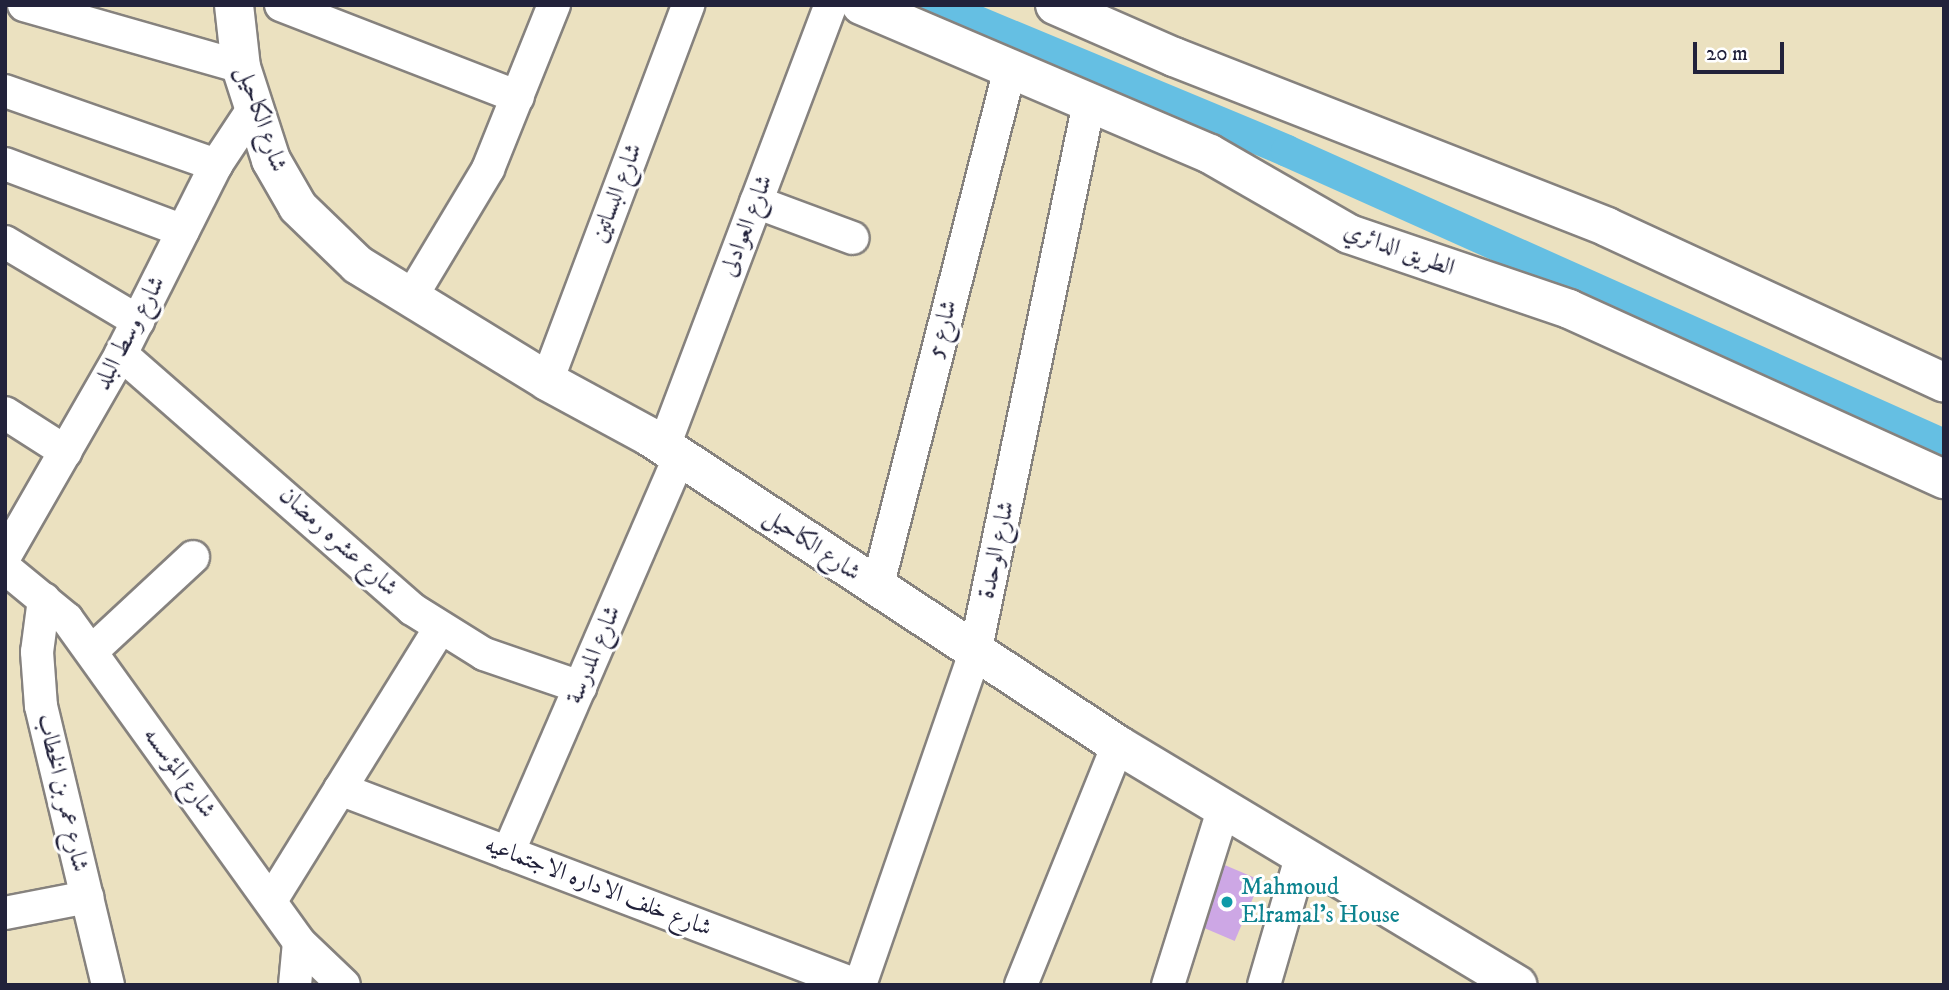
<!DOCTYPE html>
<meta charset="utf-8">
<style>
body{margin:0}
#map{position:relative;width:1949px;height:990px;overflow:hidden;background:#ebe1c0;font-family:"IM FELL DW Pica",Amiri,serif}
div>[style]{position:absolute}
[style*='--x']{left:calc(var(--x)*1px);top:calc(var(--y)*1px);width:calc(var(--w)*1px);rotate:calc(var(--a)*1deg)}
.canal>*{height:32px;margin:-16px;padding:0 16px;transform-origin:16px;border-radius:16px;background:#65bfe3}
.building>*{inset:0;background:#cda7e5;transform-origin:0 0}
.roads{filter:drop-shadow(2px 0 #86827e) drop-shadow(-2px 0 #86827e) drop-shadow(0 2px #86827e) drop-shadow(0 -2px #86827e)}
.minor>*{height:32px;margin:-16px;padding:0 16px;transform-origin:16px;border-radius:16px;background:#fff}
.tertiary>*{height:38px;margin:-19px;padding:0 19px;transform-origin:19px;border-radius:19px;background:#fff}
.dots>*{width:19px;height:19px;translate:-50% -50%;box-sizing:border-box;border:4px solid #fff;border-radius:50%}
span{translate:-50% -50%;white-space:nowrap;text-align:center;line-height:1.15;-webkit-text-stroke:6px #fff;paint-order:stroke}
.street-label{font-size:24px;color:#22223b}
.culture-label{font-size:24px;color:#0d838f}
.left{translate:0 -50%;text-align:left}
.frame{position:absolute;inset:0;border:7px solid #22223b;pointer-events:none}
.scale{position:absolute;left:1693px;top:42px;width:91px;height:32px;box-sizing:border-box;border:4px solid #22223b;border-top:0;padding-left:9px;font-size:21px;line-height:24px;white-space:nowrap;color:#22223b;-webkit-text-stroke:5px #fff;paint-order:stroke}
</style>
<div id="map">
<div class="canal">
<i style="--x:937;--y:5;--w:379;--a:22.6"></i>
<i style="--x:1287;--y:151;--w:720;--a:24.11"></i>
</div>
<div class="building">
<i style="left:1220px;top:863px;width:44px;height:66px;rotate:23deg"></i>
</div>
<div class="roads">
<div class="minor">
<i style="--x:24;--y:5;--w:226;--a:15.9"></i>
<i style="--x:281;--y:5;--w:254;--a:21.2"></i>
<i style="--x:5;--y:91;--w:224;--a:19.3"></i>
<i style="--x:5;--y:164;--w:190;--a:20.6"></i>
<i style="--x:756;--y:202;--w:103;--a:20.4"></i>
<i style="--x:5;--y:242;--w:155;--a:30.7"></i>
<i style="--x:410;--y:299;--w:152;--a:-59"></i>
<i style="--x:488;--y:169;--w:177;--a:-68.1"></i>
<i style="--x:121;--y:354;--w:387;--a:41.2"></i>
<i style="--x:412;--y:609;--w:85;--a:32"></i>
<i style="--x:484;--y:654;--w:102;--a:19"></i>
<i style="--x:547;--y:381;--w:402;--a:-69.4"></i>
<i style="--x:5;--y:413;--w:72;--a:32.6"></i>
<i style="--x:664;--y:446;--w:472;--a:-69.3"></i>
<i style="--x:5;--y:556;--w:233;--a:-60.1"></i>
<i style="--x:121;--y:354;--w:212;--a:-63.3"></i>
<i style="--x:216;--y:165;--w:67;--a:-56.5"></i>
<i style="--x:5;--y:568;--w:80;--a:39.4"></i>
<i style="--x:67;--y:619;--w:398;--a:54.3"></i>
<i style="--x:299;--y:942;--w:62;--a:43.7"></i>
<i style="--x:877;--y:588;--w:536;--a:-75.63"></i>
<i style="--x:44;--y:599;--w:53;--a:97.5"></i>
<i style="--x:37;--y:652;--w:54;--a:85.8"></i>
<i style="--x:41;--y:706;--w:287;--a:76.5"></i>
<i style="--x:92;--y:651;--w:138;--a:-42.9"></i>
<i style="--x:340;--y:789;--w:552;--a:20.8"></i>
<i style="--x:508;--y:853;--w:431;--a:-66.6"></i>
<i style="--x:272;--y:899;--w:319;--a:-58.2"></i>
<i style="--x:5;--y:913;--w:84;--a:-11"></i>
<i style="--x:295;--y:985;--w:43;--a:-84.7"></i>
<i style="--x:860;--y:985;--w:351;--a:-70.9"></i>
<i style="--x:975;--y:653;--w:562;--a:-78.29"></i>
<i style="--x:1021;--y:985;--w:259;--a:-68"></i>
<i style="--x:1168;--y:985;--w:187;--a:-72.5"></i>
<i style="--x:1264;--y:985;--w:136;--a:-73.8"></i>
</div>
<div class="tertiary">
<i style="--x:234;--y:5;--w:62;--a:83.6"></i>
<i style="--x:241;--y:67;--w:98;--a:72.1"></i>
<i style="--x:271;--y:160;--w:54;--a:60.1"></i>
<i style="--x:298;--y:207;--w:83;--a:44"></i>
<i style="--x:358;--y:265;--w:222;--a:31.5"></i>
<i style="--x:547;--y:381;--w:117;--a:28.5"></i>
<i style="--x:650;--y:437;--w:560;--a:33.35"></i>
<i style="--x:1118;--y:745;--w:466;--a:31"></i>
<i style="--x:861;--y:5;--w:379;--a:23.1"></i>
<i style="--x:1210;--y:154;--w:160;--a:29.9"></i>
<i style="--x:1349;--y:234;--w:232;--a:18.8"></i>
<i style="--x:1569;--y:309;--w:412;--a:24.4"></i>
<i style="--x:1055;--y:5;--w:130;--a:23.6"></i>
<i style="--x:1174;--y:57;--w:465;--a:21.4"></i>
<i style="--x:1607;--y:227;--w:371;--a:24.8"></i>
</div>
</div>
<div class="dots">
<i style="left:1227px;top:902px;background:#0f9aa8"></i>
</div>
<div class="street-label">
<span style="left:261px;top:119px;rotate:71deg">شارع الكاحيل</span>
<span style="left:617px;top:193px;rotate:-69deg">شارع البساتين</span>
<span style="left:747px;top:226px;rotate:-69deg">شارع العوادلى</span>
<span style="left:1399px;top:250px;rotate:20deg">الطريق الدائري</span>
<span style="left:943px;top:329px;rotate:-76deg">شارع 5</span>
<span style="left:130px;top:333px;rotate:-62deg">شارع وسط البلد</span>
<span style="left:338px;top:542px;rotate:42deg">شارع عشره رمضان</span>
<span style="left:812px;top:545px;rotate:34deg">شارع الكاحيل</span>
<span style="left:997px;top:550px;rotate:-78deg">شارع الوحدة</span>
<span style="left:594px;top:655px;rotate:-67deg">شارع المدرسة</span>
<span style="left:179px;top:773px;rotate:54deg">شارع المؤسسه</span>
<span style="left:62px;top:793px;rotate:77deg">شارع عمر بن الخطاب</span>
<span style="left:598px;top:887px;rotate:21deg">شارع خلف الاداره الاجتماعيه</span>
</div>
<div class="culture-label">
<span class="left" style="left:1241px;top:902px">Mahmoud<br>Elramal's House</span>
</div>
<div class="frame"></div>
<div class="scale">20 m</div>
</div>
